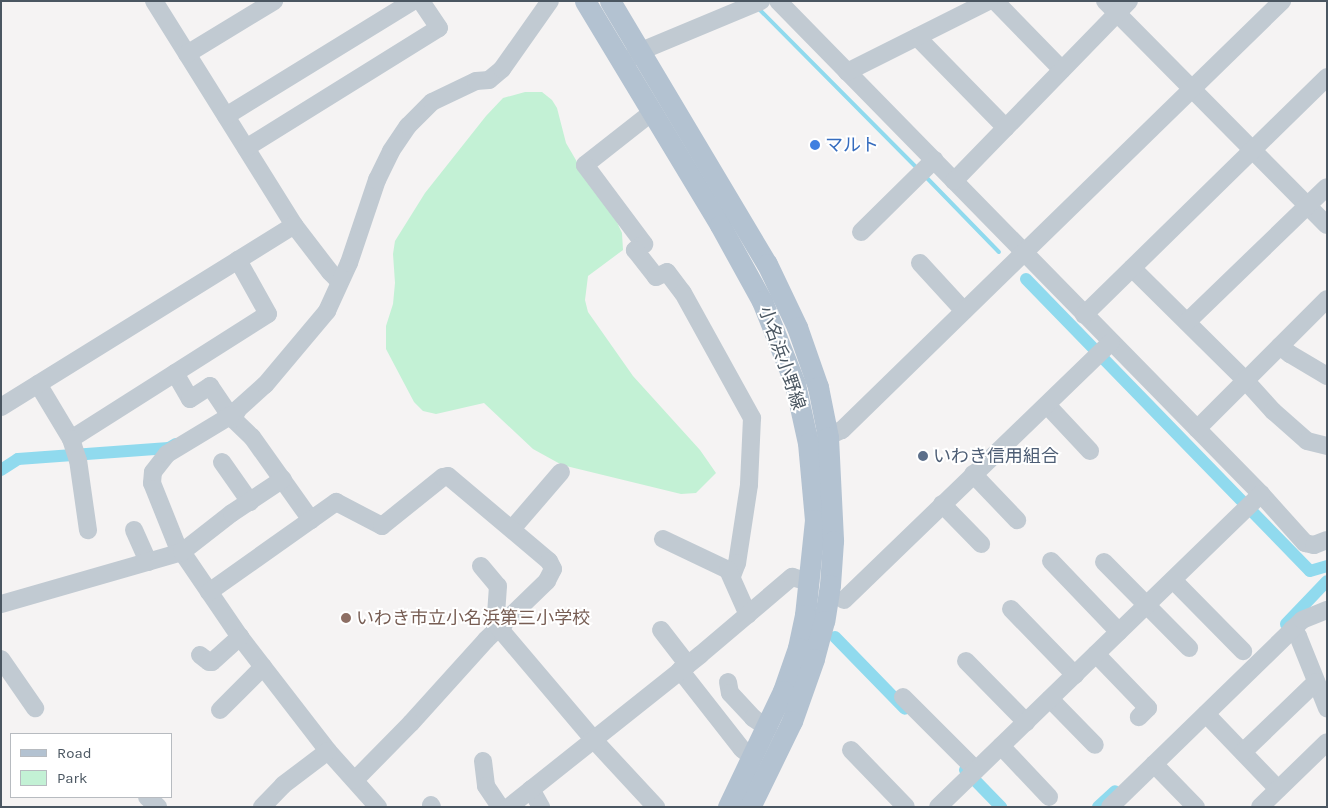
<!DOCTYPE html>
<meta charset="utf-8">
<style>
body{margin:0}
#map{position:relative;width:1328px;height:808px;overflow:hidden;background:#f5f3f3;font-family:Karla,"Noto Sans JP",sans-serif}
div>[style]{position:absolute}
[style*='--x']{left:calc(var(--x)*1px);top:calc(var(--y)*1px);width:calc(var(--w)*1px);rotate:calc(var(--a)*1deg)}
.green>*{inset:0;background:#c3f1d5}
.stream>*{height:4px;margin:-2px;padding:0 2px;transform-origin:2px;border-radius:2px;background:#90daee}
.canal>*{height:12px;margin:-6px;padding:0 6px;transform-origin:6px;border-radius:6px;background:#90daee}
.minor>*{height:18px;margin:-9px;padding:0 9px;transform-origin:9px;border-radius:9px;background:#c1cad2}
.major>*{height:21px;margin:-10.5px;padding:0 10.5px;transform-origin:10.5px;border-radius:10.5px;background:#b3c2d1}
.dots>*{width:14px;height:14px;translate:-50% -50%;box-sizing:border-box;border:2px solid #fff;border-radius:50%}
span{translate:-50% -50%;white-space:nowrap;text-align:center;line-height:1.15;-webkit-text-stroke:4px #fff;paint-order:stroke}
.shop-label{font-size:18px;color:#366cbe}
.left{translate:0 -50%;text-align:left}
.street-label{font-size:18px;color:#4a5661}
.service-label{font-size:18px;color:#4e5e75}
.education-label{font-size:18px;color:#785e54}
.frame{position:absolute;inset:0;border:2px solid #4a5661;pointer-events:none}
.legend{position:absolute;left:10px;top:733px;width:162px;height:65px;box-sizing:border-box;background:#fff;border:1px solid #b7bbc0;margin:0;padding:6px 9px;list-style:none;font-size:15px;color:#4a5661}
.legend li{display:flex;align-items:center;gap:10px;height:25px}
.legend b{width:25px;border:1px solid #b7bbc0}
</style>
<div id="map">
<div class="green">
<i style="clip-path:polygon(525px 92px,542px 92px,552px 100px,557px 108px,566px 143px,580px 167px,613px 214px,622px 233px,623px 250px,588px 276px,585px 300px,588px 312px,633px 376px,700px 450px,716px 473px,696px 493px,681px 494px,562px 465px,533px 449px,484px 403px,436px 414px,423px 411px,414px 402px,386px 349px,386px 326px,393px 304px,395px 283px,393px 254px,395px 241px,425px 193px,486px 116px,503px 98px)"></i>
</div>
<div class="stream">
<i style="--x:758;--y:8;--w:228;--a:45.2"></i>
<i style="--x:925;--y:176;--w:106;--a:45.8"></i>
</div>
<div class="canal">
<i style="--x:1026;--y:279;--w:407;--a:45.8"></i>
<i style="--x:1310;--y:571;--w:18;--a:-16"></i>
<i style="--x:1;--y:470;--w:20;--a:-33"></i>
<i style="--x:18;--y:459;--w:151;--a:-4.2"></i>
<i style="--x:169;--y:448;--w:8;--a:-30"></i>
<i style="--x:1286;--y:624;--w:59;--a:-46.4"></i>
<i style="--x:835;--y:637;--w:100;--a:45.8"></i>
<i style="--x:965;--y:770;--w:52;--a:45.8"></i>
<i style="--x:1098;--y:807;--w:23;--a:-43"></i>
</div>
<div class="minor">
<i style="--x:154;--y:1;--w:264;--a:58"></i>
<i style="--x:294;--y:225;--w:59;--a:52.5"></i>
<i style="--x:330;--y:272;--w:13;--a:45"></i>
<i style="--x:778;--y:1;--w:690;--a:45.59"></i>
<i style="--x:1261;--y:494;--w:66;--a:48.1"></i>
<i style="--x:1305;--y:543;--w:9;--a:13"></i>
<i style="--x:1314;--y:545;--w:14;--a:-21"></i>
<i style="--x:995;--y:1;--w:96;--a:45.8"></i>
<i style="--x:1105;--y:1;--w:315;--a:45.3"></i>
<i style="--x:917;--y:37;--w:127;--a:45.6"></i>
<i style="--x:187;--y:54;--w:102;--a:-31.3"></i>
<i style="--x:629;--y:59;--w:14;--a:-34"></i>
<i style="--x:641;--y:51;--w:130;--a:-22.6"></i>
<i style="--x:847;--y:72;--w:159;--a:-26.6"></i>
<i style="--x:651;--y:113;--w:84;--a:141.8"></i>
<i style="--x:585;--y:165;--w:99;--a:53.2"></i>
<i style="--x:644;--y:244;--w:11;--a:146"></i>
<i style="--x:635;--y:250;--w:34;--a:52"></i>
<i style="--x:656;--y:277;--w:12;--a:-24"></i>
<i style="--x:667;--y:272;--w:26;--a:53"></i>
<i style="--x:683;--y:293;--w:143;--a:61.1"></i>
<i style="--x:752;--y:418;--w:67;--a:92.6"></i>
<i style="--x:749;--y:485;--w:79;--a:98.7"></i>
<i style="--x:737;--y:563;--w:14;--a:111"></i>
<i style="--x:226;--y:116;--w:220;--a:-31.6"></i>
<i style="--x:246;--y:148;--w:227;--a:-31.9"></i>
<i style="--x:439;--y:28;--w:32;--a:-124"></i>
<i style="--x:954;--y:181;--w:251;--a:-45.8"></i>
<i style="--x:861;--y:232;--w:103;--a:-44.6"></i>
<i style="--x:920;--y:263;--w:65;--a:47.5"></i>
<i style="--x:1132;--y:268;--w:159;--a:44.7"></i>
<i style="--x:1245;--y:380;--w:42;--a:47.9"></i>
<i style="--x:1273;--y:411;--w:45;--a:41.4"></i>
<i style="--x:1307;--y:441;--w:21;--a:14"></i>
<i style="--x:1084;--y:315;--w:340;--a:-44.4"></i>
<i style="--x:1187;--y:322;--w:194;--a:-44"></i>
<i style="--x:1280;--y:346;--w:13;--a:39"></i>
<i style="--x:1290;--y:354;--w:43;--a:30.7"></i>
<i style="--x:175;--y:373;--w:30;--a:60"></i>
<i style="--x:190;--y:399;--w:24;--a:-33"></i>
<i style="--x:210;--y:386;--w:36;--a:56"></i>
<i style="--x:230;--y:416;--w:30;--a:44"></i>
<i style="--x:252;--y:437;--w:102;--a:54.6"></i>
<i style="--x:38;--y:384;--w:64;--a:59"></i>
<i style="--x:71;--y:439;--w:233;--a:-32.4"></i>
<i style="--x:268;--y:314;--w:62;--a:-119.1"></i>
<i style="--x:1047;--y:405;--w:63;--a:46.9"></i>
<i style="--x:1;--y:407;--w:345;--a:-31.8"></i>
<i style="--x:233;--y:419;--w:11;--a:-63"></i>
<i style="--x:238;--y:409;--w:36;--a:-42"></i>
<i style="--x:265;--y:385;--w:97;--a:-50"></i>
<i style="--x:327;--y:311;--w:53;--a:-65.4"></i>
<i style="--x:349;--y:263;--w:88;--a:-71.4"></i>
<i style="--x:377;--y:180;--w:32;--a:-64"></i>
<i style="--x:391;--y:151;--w:30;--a:-56"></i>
<i style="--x:408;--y:126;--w:34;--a:-45"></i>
<i style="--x:432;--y:102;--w:49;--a:-25.5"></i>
<i style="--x:476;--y:81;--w:13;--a:-4"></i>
<i style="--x:489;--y:80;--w:17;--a:-40"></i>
<i style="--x:502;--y:69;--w:83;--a:-54.8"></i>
<i style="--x:1197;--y:429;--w:184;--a:-45"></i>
<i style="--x:71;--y:439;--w:22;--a:72"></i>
<i style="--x:78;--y:460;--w:71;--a:81.9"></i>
<i style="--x:817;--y:441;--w:27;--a:-24"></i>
<i style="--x:842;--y:430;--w:615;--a:-44.27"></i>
<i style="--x:222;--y:462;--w:49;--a:55"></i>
<i style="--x:973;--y:474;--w:64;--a:46.3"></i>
<i style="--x:942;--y:504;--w:56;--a:45.7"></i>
<i style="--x:512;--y:529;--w:75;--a:-49.3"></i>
<i style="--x:134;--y:530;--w:35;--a:66"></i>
<i style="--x:663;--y:539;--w:72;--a:25.5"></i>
<i style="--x:728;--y:570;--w:49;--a:66"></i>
<i style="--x:182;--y:552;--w:103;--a:55.7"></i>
<i style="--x:240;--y:637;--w:144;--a:52.3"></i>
<i style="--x:328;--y:751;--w:75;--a:48.2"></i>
<i style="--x:180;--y:553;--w:75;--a:-111.8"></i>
<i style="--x:152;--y:483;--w:11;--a:-85"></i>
<i style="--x:153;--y:472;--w:23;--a:-52"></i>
<i style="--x:167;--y:454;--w:74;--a:-31.1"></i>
<i style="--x:1051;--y:561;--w:98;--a:46.2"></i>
<i style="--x:1104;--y:562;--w:121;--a:45.3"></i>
<i style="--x:481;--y:566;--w:26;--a:50"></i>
<i style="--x:498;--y:586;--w:29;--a:94"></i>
<i style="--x:496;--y:615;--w:12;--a:48"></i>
<i style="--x:1173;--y:580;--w:100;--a:45.4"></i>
<i style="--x:209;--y:592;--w:156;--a:-35.3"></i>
<i style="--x:336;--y:502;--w:52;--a:27.6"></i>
<i style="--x:382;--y:526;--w:78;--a:-38.8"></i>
<i style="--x:443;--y:477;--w:5;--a:-11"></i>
<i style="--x:448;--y:476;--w:132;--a:40.1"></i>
<i style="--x:549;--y:561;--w:9;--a:63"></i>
<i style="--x:553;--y:569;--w:13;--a:117"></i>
<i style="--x:547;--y:581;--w:85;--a:136"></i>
<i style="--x:486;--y:640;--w:112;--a:132.1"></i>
<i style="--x:411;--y:723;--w:80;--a:134.5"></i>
<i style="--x:844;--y:600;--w:371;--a:-44"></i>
<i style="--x:1;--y:604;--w:188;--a:-16"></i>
<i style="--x:182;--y:552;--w:63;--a:-38"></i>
<i style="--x:232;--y:513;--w:61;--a:-33.7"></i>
<i style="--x:1011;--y:609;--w:92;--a:45.9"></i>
<i style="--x:499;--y:628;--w:145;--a:49.7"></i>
<i style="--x:593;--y:739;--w:93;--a:47.2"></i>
<i style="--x:1292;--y:629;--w:9;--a:49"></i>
<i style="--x:1298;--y:636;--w:78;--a:68.1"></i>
<i style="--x:661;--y:630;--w:44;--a:52.4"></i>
<i style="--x:1096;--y:654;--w:75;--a:46.1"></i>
<i style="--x:1148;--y:708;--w:13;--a:135"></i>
<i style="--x:200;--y:655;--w:11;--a:38"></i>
<i style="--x:209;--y:662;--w:3;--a:0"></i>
<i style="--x:212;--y:662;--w:38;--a:-42"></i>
<i style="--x:1;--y:659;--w:60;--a:55.2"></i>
<i style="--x:966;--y:661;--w:86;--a:45.5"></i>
<i style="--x:680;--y:670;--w:100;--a:51.9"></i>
<i style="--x:742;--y:749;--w:14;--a:39"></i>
<i style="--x:728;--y:682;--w:11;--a:80"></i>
<i style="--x:730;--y:693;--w:34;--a:47"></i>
<i style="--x:753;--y:718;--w:18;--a:34"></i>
<i style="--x:903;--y:697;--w:103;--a:45"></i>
<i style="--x:1050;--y:699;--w:64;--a:45.6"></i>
<i style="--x:220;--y:710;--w:61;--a:-45"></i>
<i style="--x:1206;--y:714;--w:104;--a:46.2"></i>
<i style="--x:1001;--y:746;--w:70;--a:46.7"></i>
<i style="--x:851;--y:750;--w:79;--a:46"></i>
<i style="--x:1243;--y:752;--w:101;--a:-43.8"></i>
<i style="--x:483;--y:761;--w:25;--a:83"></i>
<i style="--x:486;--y:786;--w:25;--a:56"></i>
<i style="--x:1154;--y:764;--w:60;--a:45.7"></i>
<i style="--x:531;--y:789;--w:21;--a:61"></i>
<i style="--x:147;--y:797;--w:15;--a:42"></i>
<i style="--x:431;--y:805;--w:2;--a:63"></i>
<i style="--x:262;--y:807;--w:30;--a:-46"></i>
<i style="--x:283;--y:785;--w:56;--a:-37.1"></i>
<i style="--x:509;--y:807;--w:244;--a:-38.5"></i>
<i style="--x:700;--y:655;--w:121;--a:-40.3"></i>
<i style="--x:792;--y:577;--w:19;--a:16"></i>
<i style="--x:938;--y:807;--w:450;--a:-44.1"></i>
<i style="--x:1110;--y:807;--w:268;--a:-44.2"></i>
<i style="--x:1302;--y:620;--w:27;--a:-22"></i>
<i style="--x:1260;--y:807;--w:93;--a:-44.1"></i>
</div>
<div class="major">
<i style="--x:585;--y:1;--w:262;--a:58.9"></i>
<i style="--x:720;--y:225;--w:87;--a:61.1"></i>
<i style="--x:762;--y:301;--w:89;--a:68.3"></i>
<i style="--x:795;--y:384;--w:60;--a:77.6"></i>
<i style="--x:808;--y:443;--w:77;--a:84.8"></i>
<i style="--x:815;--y:520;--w:96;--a:96"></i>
<i style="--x:805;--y:615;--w:34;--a:102"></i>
<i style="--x:798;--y:648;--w:46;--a:109.2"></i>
<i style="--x:783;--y:691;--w:128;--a:115.4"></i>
<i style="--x:610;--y:1;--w:306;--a:59.2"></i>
<i style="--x:767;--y:264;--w:70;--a:64.5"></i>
<i style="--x:797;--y:327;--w:64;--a:70.7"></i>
<i style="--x:818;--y:387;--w:51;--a:78.7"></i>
<i style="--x:828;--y:437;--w:104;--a:87.2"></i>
<i style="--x:833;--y:541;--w:44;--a:93.9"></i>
<i style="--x:830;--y:585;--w:36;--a:99"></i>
<i style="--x:824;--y:621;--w:39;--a:105"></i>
<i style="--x:814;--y:659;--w:66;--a:109.5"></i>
<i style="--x:792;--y:721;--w:96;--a:116"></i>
</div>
<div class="dots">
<i style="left:815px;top:145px;background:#3f7fe0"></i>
<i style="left:923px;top:456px;background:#5c6f8a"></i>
<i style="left:346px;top:618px;background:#8d6e63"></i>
</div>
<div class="shop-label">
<span class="left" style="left:825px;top:145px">マルト</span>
</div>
<div class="street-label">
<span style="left:782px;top:358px;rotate:71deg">小名浜小野線</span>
</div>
<div class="service-label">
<span class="left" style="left:933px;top:456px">いわき信用組合</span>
</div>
<div class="education-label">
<span class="left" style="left:356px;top:618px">いわき市立小名浜第三小学校</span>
</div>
<div class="frame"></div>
<ul class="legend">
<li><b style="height:6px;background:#b3c2d1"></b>Road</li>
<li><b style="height:14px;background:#c3f1d5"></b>Park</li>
</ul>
</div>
